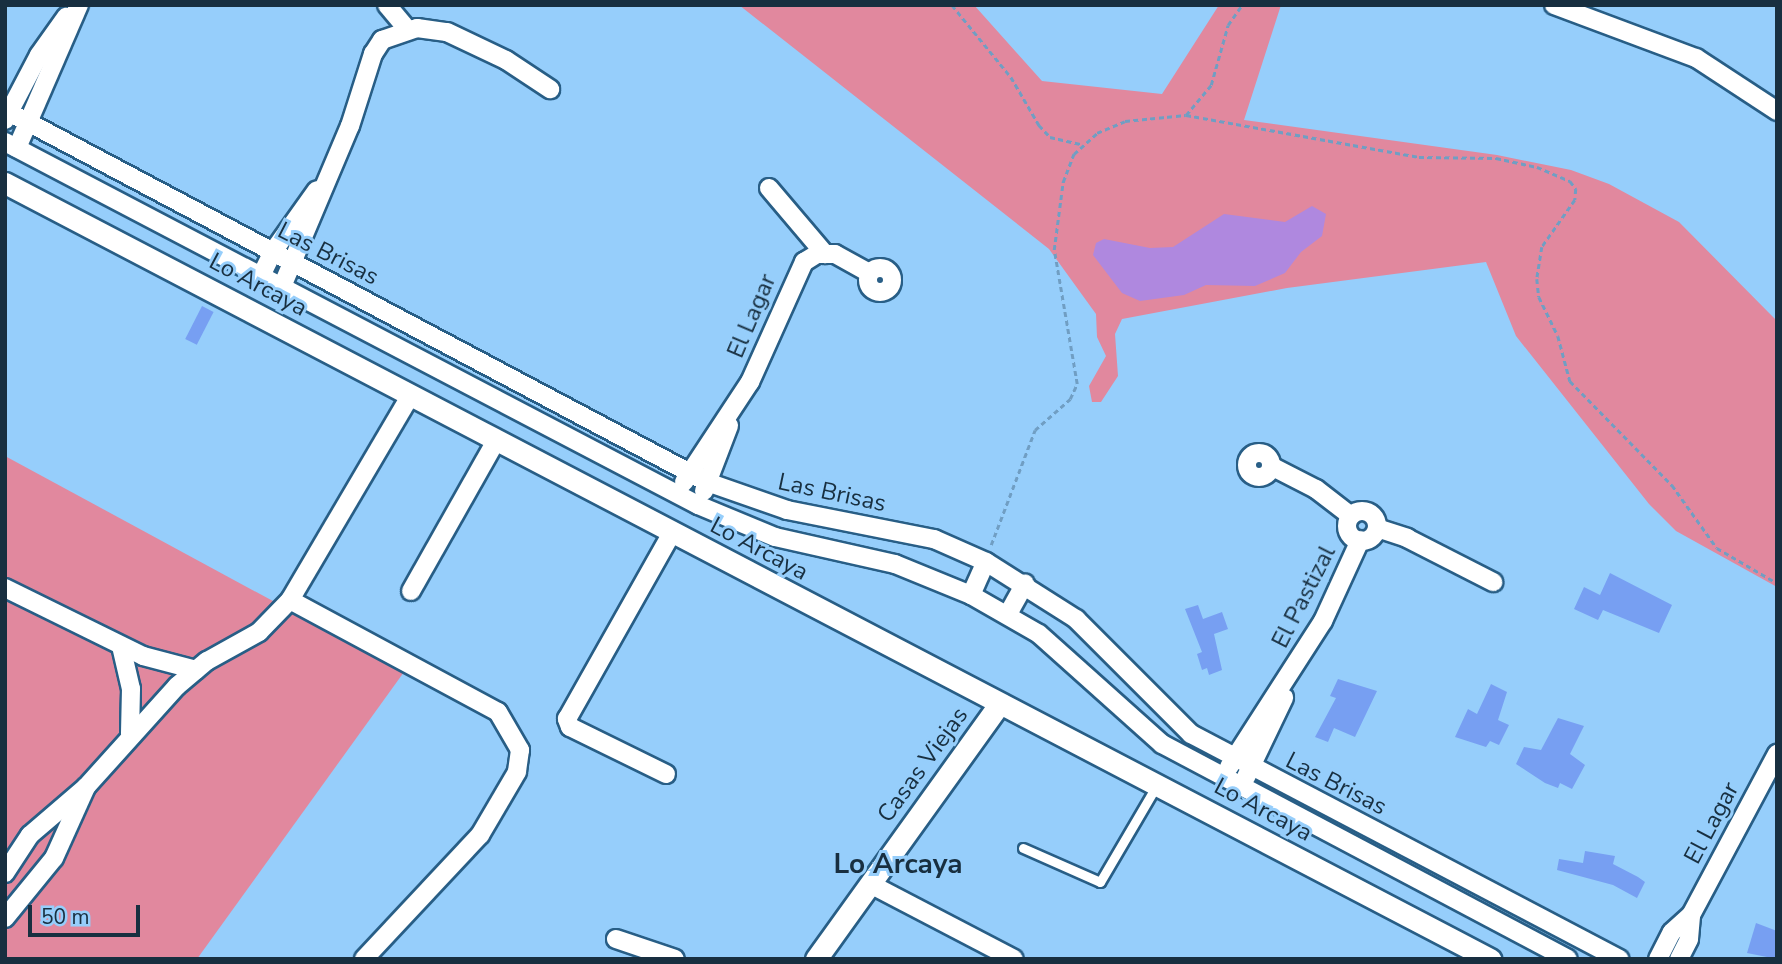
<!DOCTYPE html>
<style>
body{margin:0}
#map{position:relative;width:1782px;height:964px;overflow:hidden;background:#96cefb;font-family:"Nunito Sans",sans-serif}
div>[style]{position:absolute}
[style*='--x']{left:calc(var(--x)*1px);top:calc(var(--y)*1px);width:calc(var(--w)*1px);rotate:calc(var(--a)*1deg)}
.green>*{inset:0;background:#e1889e}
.water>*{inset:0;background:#af88df}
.building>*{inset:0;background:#779ff2;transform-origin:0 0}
.path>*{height:2.5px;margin-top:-1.25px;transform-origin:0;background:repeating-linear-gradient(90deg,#709ec3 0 5px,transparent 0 8.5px)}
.roads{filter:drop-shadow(2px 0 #285e86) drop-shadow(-2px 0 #285e86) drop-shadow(0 2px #285e86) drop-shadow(0 -2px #285e86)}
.service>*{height:9px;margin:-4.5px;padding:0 4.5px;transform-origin:4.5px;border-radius:4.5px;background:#fff}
.minor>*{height:18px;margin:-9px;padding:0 9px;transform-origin:9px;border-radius:9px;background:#fff}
.minor>.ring{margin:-9px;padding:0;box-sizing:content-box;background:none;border:18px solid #fff;border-radius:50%}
.tertiary>*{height:21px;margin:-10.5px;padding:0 10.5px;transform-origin:10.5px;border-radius:10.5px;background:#fff}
span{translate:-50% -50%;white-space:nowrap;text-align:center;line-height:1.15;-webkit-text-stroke:6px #96cefb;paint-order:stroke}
.street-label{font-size:24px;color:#182f40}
.quarter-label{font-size:28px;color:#182f40;font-weight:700}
.frame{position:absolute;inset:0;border:7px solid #182f40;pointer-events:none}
.scale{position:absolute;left:28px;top:905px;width:112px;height:32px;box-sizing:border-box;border:4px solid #182f40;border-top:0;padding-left:9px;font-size:21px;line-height:24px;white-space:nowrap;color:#182f40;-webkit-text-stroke:5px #96cefb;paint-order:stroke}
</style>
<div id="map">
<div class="green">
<i style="clip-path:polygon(739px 5px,974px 5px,1042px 81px,1162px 94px,1219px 5px,1281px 5px,1244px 120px,1497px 155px,1571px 170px,1609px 184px,1679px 222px,1777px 321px,1777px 587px,1676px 531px,1649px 504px,1516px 336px,1486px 262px,1287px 288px,1122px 319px,1115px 334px,1118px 376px,1101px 402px,1092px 402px,1089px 386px,1106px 356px,1097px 337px,1096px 314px,1049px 249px)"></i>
<i style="clip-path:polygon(5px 456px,404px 672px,197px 959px,5px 959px)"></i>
</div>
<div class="water">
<i style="clip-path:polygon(1312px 206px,1326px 214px,1322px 236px,1301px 252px,1285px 273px,1255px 286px,1206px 285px,1184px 295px,1140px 301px,1122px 293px,1093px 255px,1096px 243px,1104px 239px,1150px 248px,1173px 247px,1224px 214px,1285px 222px)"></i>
</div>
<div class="building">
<i style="left:202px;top:306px;width:13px;height:37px;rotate:27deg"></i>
<i style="clip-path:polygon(1610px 573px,1672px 605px,1659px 633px,1603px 610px,1598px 620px,1574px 609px,1584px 587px,1600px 595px)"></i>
<i style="clip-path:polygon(1198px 605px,1203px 619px,1222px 612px,1228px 629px,1214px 634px,1222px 670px,1209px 675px,1207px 668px,1202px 670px,1197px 654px,1202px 652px,1185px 609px)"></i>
<i style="clip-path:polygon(1338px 679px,1377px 691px,1355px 737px,1334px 728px,1328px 742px,1315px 737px,1336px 698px,1330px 696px)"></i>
<i style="clip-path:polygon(1491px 684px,1507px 692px,1498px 720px,1509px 725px,1499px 745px,1490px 741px,1486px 747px,1455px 737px,1468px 709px,1477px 714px)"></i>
<i style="clip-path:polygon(1558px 718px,1584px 726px,1570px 754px,1585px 765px,1572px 789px,1560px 783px,1558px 788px,1545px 783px,1516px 764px,1524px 747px,1541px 750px)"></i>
<i style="clip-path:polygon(1585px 851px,1615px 856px,1613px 864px,1638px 877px,1645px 882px,1637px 898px,1613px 885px,1557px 870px,1559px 859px,1583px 863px)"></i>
<i style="clip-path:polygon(1756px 923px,1777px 931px,1777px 959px,1747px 953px)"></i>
</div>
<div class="path">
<i style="--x:952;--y:5;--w:93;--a:50.7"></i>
<i style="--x:1011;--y:77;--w:56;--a:59.7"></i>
<i style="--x:1039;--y:125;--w:16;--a:47"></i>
<i style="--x:1050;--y:137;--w:31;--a:13"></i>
<i style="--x:1186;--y:115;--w:237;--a:10.2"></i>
<i style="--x:1419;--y:157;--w:77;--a:0.7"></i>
<i style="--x:1496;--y:158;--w:42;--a:12.4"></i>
<i style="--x:1537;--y:167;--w:36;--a:23"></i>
<i style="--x:1570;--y:181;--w:10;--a:53"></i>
<i style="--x:1576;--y:189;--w:11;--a:95"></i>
<i style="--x:1575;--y:200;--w:57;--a:125.1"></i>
<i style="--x:1542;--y:247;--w:32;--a:99"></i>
<i style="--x:1537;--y:279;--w:18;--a:84"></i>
<i style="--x:1539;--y:297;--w:43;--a:64"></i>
<i style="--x:1558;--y:336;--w:47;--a:75.1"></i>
<i style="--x:1570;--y:381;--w:146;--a:45.6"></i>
<i style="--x:1672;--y:485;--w:77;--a:54.5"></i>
<i style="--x:1717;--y:548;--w:69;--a:30.3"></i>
<i style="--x:991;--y:545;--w:123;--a:-69.1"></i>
<i style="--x:1035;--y:430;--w:47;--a:-41.5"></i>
<i style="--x:1070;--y:399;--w:17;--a:-65"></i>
<i style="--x:1077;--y:384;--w:136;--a:-99.7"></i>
<i style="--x:1054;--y:250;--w:69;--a:-82.5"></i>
<i style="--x:1063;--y:182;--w:30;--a:-69"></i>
<i style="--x:1074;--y:154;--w:31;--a:-42"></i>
<i style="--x:1097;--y:133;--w:30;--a:-23"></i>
<i style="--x:1125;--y:121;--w:61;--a:-5.6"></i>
<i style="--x:1186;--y:115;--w:39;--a:-50"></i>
<i style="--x:1211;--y:85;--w:62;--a:-74.2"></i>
<i style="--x:1228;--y:25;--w:24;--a:-55"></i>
</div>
<div class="roads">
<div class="service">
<i style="--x:1023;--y:848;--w:84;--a:23.8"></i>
<i style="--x:1100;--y:882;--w:113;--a:-59.6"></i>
</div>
<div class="minor">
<i style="--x:387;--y:5;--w:33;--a:50"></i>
<i style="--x:1554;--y:5;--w:152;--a:20.5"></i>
<i style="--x:1696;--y:58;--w:97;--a:33.2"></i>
<i style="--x:5;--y:110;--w:794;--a:27.92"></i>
<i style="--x:707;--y:482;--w:85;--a:19.3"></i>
<i style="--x:787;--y:510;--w:150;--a:11.2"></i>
<i style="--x:934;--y:539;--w:57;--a:23.9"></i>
<i style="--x:986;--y:562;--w:107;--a:32.3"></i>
<i style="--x:1076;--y:619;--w:163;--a:45"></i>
<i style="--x:1191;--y:734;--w:484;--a:27.7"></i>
<i style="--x:5;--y:120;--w:73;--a:-62.4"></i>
<i style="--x:39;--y:55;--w:47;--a:-54.6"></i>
<i style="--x:5;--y:142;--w:782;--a:27.65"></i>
<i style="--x:698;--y:505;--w:83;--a:22.6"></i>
<i style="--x:775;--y:537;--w:123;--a:12.7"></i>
<i style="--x:895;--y:564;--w:82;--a:22.2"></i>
<i style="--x:971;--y:595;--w:78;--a:29.8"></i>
<i style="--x:1039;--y:634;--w:165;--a:41.8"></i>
<i style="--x:1162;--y:744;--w:459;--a:27.9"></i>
<i style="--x:17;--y:148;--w:156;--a:-66.6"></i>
<i style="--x:769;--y:188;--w:87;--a:49.7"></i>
<i class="ring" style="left:868px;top:268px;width:6px;height:6px"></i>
<i style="--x:260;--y:278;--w:28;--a:-64"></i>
<i style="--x:272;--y:253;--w:77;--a:-54.5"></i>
<i style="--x:281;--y:289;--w:177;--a:-67.1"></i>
<i style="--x:350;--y:126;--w:76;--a:-72.3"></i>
<i style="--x:373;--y:54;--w:17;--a:-57"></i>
<i style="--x:382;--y:40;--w:37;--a:-19"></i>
<i style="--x:417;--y:28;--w:30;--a:8"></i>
<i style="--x:447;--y:32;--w:65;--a:25.4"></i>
<i style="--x:506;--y:60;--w:53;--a:33.4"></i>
<i class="ring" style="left:1247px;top:453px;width:6px;height:6px"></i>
<i style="--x:1271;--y:466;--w:51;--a:27.1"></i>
<i style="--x:1316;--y:489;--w:44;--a:37.6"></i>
<i style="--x:684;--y:482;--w:120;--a:-56.6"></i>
<i style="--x:750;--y:382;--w:132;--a:-65.8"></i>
<i style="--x:804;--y:262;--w:15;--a:-32"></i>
<i style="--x:817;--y:254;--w:18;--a:0"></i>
<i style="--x:835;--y:254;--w:39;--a:29"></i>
<i style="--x:704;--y:491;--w:70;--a:-69"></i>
<i class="ring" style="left:1347px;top:511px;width:12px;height:12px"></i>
<i style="--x:1377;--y:528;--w:32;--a:18"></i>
<i style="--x:1407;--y:538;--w:97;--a:27.1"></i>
<i style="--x:5;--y:588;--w:154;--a:26.2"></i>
<i style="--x:143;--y:656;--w:55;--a:14.8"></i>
<i style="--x:411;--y:591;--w:172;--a:-60.5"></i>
<i style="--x:971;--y:595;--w:36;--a:-66"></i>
<i style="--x:290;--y:600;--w:236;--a:28.3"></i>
<i style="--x:498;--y:712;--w:44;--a:59.9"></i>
<i style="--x:520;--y:750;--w:22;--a:98"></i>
<i style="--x:517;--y:772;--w:73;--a:120.4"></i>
<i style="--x:480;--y:835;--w:170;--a:133.1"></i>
<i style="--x:1008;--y:614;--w:35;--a:-61"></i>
<i style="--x:121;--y:646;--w:44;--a:76.9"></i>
<i style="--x:131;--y:689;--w:45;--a:91.3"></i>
<i style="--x:1229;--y:767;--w:174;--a:-57.2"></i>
<i style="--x:1323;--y:621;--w:89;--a:-65.4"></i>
<i style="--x:666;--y:774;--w:107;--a:-153.9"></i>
<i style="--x:570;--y:727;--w:9;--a:-111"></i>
<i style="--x:567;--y:719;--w:214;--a:-60.6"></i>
<i style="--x:1246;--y:777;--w:88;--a:-64.3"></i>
<i style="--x:5;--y:873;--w:45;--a:-56.7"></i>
<i style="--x:30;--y:835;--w:74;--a:-40.6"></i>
<i style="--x:86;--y:787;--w:136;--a:-48"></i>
<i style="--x:177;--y:686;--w:39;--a:-40"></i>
<i style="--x:207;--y:661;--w:60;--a:-29.1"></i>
<i style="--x:259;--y:632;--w:45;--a:-45.9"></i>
<i style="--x:290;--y:600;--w:237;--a:-59.5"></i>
<i style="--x:870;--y:884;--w:162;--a:27.5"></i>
<i style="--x:5;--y:918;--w:77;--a:-50.8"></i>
<i style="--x:54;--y:858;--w:78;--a:-65.7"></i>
<i style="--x:616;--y:939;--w:62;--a:18.7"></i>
<i style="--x:1658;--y:959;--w:30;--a:-63"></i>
<i style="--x:1672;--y:932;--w:25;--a:-42"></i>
<i style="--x:1691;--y:915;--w:183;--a:-61.9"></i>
<i style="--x:1679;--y:959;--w:22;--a:-63"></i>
<i style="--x:1689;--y:939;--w:24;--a:-85"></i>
</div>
<div class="tertiary">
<i style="--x:5;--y:183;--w:1676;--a:27.59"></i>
<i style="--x:816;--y:959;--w:314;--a:-54.3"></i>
</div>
</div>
<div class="street-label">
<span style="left:328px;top:254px;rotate:27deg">Las Brisas</span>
<span style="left:258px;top:285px;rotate:28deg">Lo Arcaya</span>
<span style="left:752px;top:316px;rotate:-67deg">El Lagar</span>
<span style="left:832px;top:493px;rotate:12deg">Las Brisas</span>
<span style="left:759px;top:549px;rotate:28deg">Lo Arcaya</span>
<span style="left:1304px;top:597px;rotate:-63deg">El Pastizal</span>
<span style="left:923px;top:765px;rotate:-54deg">Casas Viejas</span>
<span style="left:1336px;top:784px;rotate:27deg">Las Brisas</span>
<span style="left:1263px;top:810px;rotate:28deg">Lo Arcaya</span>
<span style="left:1712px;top:823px;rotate:-62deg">El Lagar</span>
</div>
<div class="quarter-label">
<span style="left:898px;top:864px">Lo Arcaya</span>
</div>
<div class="frame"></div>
<div class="scale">50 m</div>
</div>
